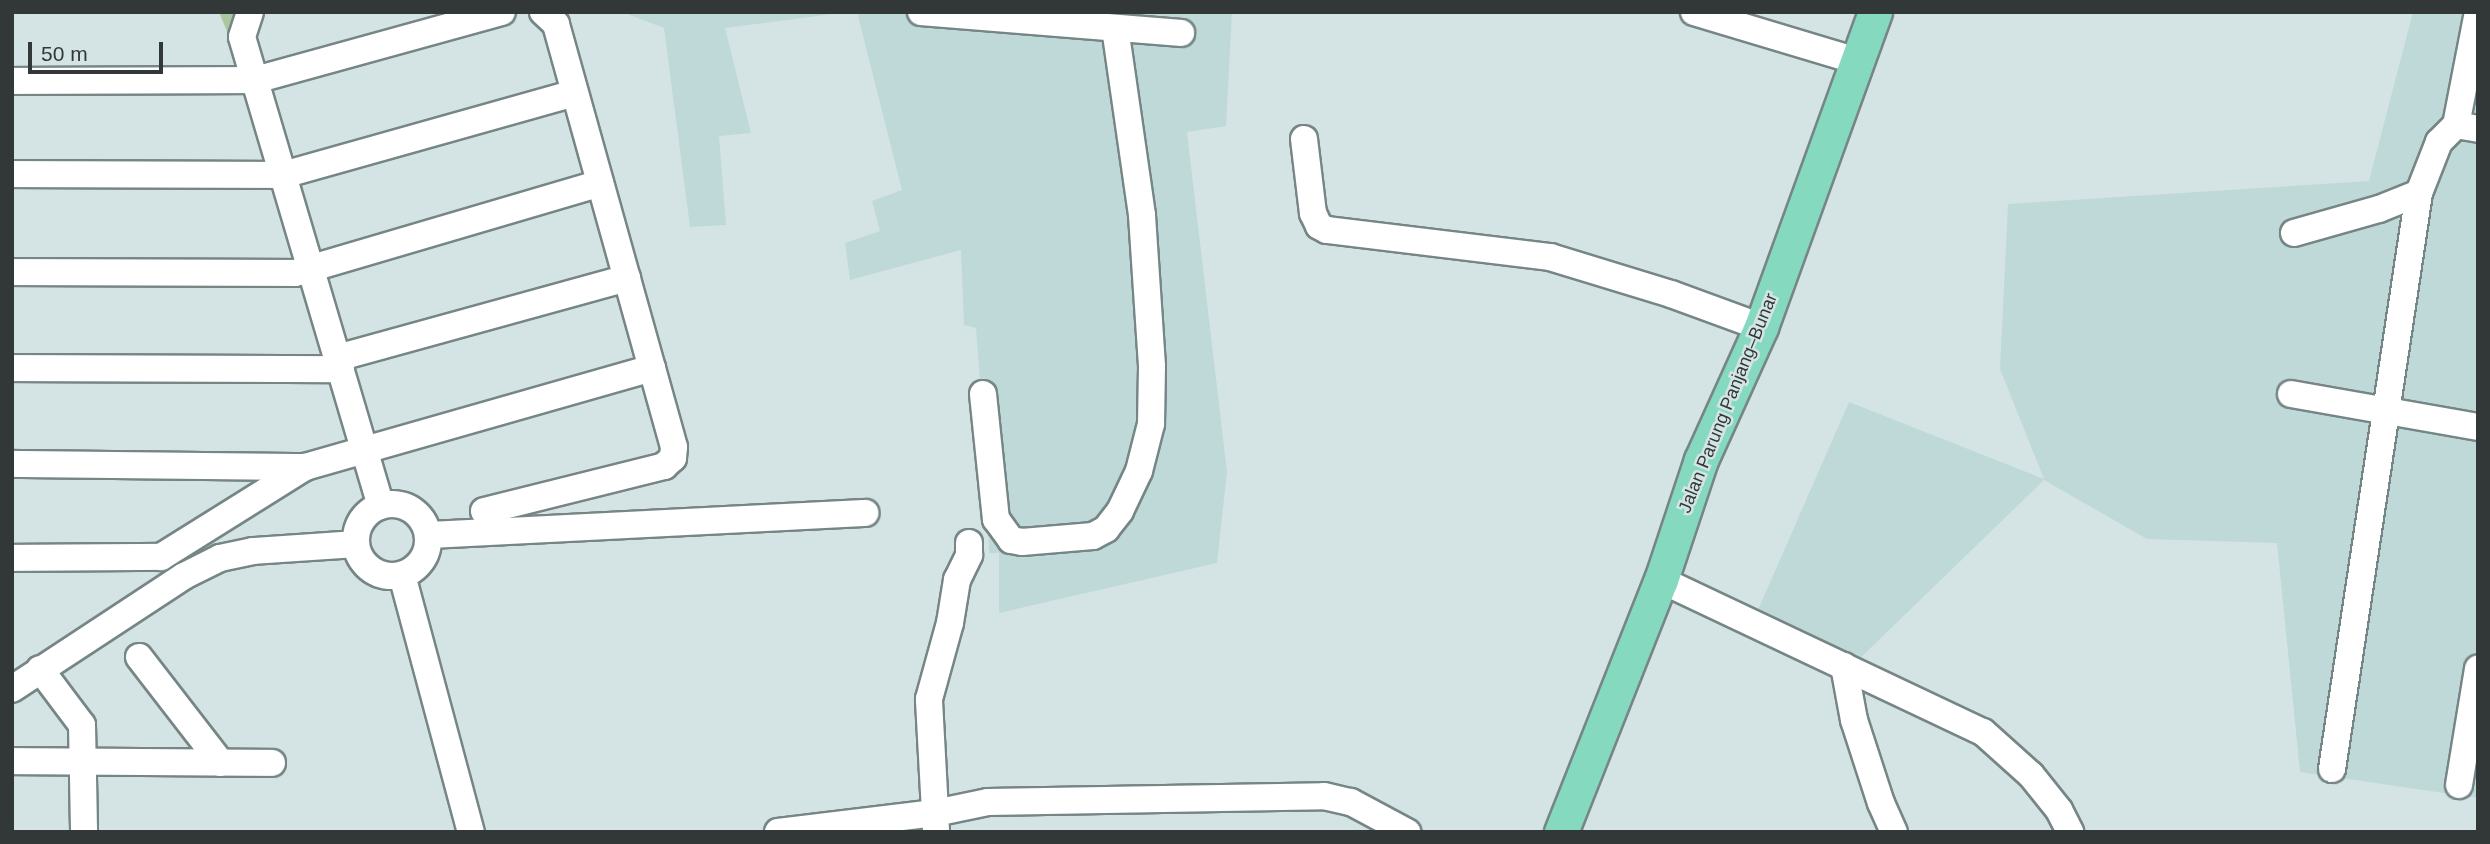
<!DOCTYPE html>
<meta charset="utf-8">
<style>
body{margin:0}
#map{position:relative;width:2490px;height:844px;overflow:hidden;background:#d4e4e4;font-family:Arial,sans-serif}
div>[style]{position:absolute}
[style*='--x']{left:calc(var(--x)*1px);top:calc(var(--y)*1px);width:calc(var(--w)*1px);rotate:calc(var(--a)*1deg)}
.built>*{inset:0;background:#bfd9d9}
.green>*{inset:0;background:#aac89e}
.roads{filter:drop-shadow(2px 0 #768585) drop-shadow(-2px 0 #768585) drop-shadow(0 2px #768585) drop-shadow(0 -2px #768585)}
.minor>*{height:26px;margin:-13px;padding:0 13px;transform-origin:13px;border-radius:13px;background:#fff}
.minor>.ring{margin:-13px;padding:0;box-sizing:content-box;background:none;border:26px solid #fff;border-radius:50%}
.major>*{height:33px;margin:-16.5px;padding:0 16.5px;transform-origin:16.5px;border-radius:16.5px;background:#84d9be}
span{translate:-50% -50%;white-space:nowrap;text-align:center;line-height:1.15;-webkit-text-stroke:5px #d4e4e4;paint-order:stroke}
.street-label{font-size:18px;color:#323838}
.frame{position:absolute;inset:0;border:14px solid #323838;pointer-events:none}
.scale{position:absolute;left:28px;top:42px;width:135px;height:32px;box-sizing:border-box;border:4px solid #323838;border-top:0;padding-left:9px;font-size:21px;line-height:24px;white-space:nowrap;color:#323838;-webkit-text-stroke:5px #d4e4e4;paint-order:stroke}
</style>
<div id="map">
<div class="built">
<i style="clip-path:polygon(622px 12px,848px 12px,725px 28px,751px 133px,719px 136px,726px 225px,690px 227px,664px 28px)"></i>
<i style="clip-path:polygon(857px 12px,1232px 12px,1226px 126px,1187px 132px,1227px 472px,1217px 563px,999px 613px,999px 553px,989px 553px,987px 474px,976px 328px,964px 325px,961px 250px,850px 280px,845px 243px,880px 231px,872px 201px,902px 190px)"></i>
<i style="clip-path:polygon(2413px 12px,2478px 12px,2478px 798px,2300px 772px,2277px 543px,2147px 539px,2044px 480px,1851px 667px,1754px 619px,1849px 402px,2044px 479px,2000px 369px,2008px 204px,2369px 181px)"></i>
</div>
<div class="green">
<i style="clip-path:polygon(219px 12px,259px 12px,243px 70px)"></i>
</div>
<div class="roads">
<div class="minor">
<i style="--x:250;--y:12;--w:26;--a:108"></i>
<i style="--x:242;--y:37;--w:489;--a:73.5"></i>
<i style="--x:921;--y:12;--w:261;--a:4.6"></i>
<i style="--x:1694;--y:12;--w:170;--a:16.7"></i>
<i style="--x:2478;--y:12;--w:115;--a:101"></i>
<i style="--x:2456;--y:125;--w:22;--a:10"></i>
<i style="--x:12;--y:81;--w:243;--a:-0.2"></i>
<i style="--x:255;--y:80;--w:256;--a:-15.4"></i>
<i style="--x:1304;--y:139;--w:75;--a:83.1"></i>
<i style="--x:1313;--y:213;--w:14;--a:65"></i>
<i style="--x:1319;--y:226;--w:9;--a:27"></i>
<i style="--x:1327;--y:230;--w:225;--a:6.9"></i>
<i style="--x:1550;--y:257;--w:127;--a:17"></i>
<i style="--x:1671;--y:294;--w:96;--a:20.1"></i>
<i style="--x:12;--y:174;--w:271;--a:0.2"></i>
<i style="--x:283;--y:175;--w:303;--a:-15.7"></i>
<i style="--x:2294;--y:233;--w:88;--a:-15.8"></i>
<i style="--x:2379;--y:209;--w:43;--a:-21.8"></i>
<i style="--x:12;--y:272;--w:283;--a:0.2"></i>
<i style="--x:295;--y:273;--w:318;--a:-16.4"></i>
<i style="--x:337;--y:358;--w:301;--a:-15.4"></i>
<i style="--x:12;--y:368;--w:329;--a:0.2"></i>
<i style="--x:983;--y:394;--w:126;--a:84.1"></i>
<i style="--x:996;--y:519;--w:26;--a:54"></i>
<i style="--x:1011;--y:540;--w:11;--a:10"></i>
<i style="--x:1022;--y:542;--w:71;--a:-4.8"></i>
<i style="--x:1093;--y:536;--w:15;--a:-28"></i>
<i style="--x:1106;--y:529;--w:23;--a:-52"></i>
<i style="--x:1120;--y:511;--w:44;--a:-64.6"></i>
<i style="--x:1139;--y:471;--w:49;--a:-75.7"></i>
<i style="--x:1151;--y:424;--w:58;--a:-89"></i>
<i style="--x:1152;--y:366;--w:151;--a:-93.8"></i>
<i style="--x:1142;--y:215;--w:189;--a:-98.2"></i>
<i style="--x:2291;--y:394;--w:190;--a:10"></i>
<i style="--x:12;--y:464;--w:293;--a:0.6"></i>
<i style="--x:305;--y:467;--w:361;--a:-15.9"></i>
<i class="ring" style="left:356px;top:504px;width:46px;height:46px"></i>
<i style="--x:484;--y:511;--w:186;--a:-14"></i>
<i style="--x:664;--y:466;--w:12;--a:-42"></i>
<i style="--x:673;--y:458;--w:11;--a:-85"></i>
<i style="--x:674;--y:447;--w:439;--a:-105.6"></i>
<i style="--x:556;--y:24;--w:18;--a:-137"></i>
<i style="--x:428;--y:535;--w:438;--a:-2.9"></i>
<i style="--x:12;--y:558;--w:149;--a:-0.4"></i>
<i style="--x:161;--y:557;--w:170;--a:-32"></i>
<i style="--x:402;--y:575;--w:266;--a:75"></i>
<i style="--x:1661;--y:580;--w:356;--a:25.3"></i>
<i style="--x:1983;--y:732;--w:64;--a:41.9"></i>
<i style="--x:2031;--y:775;--w:45;--a:51.3"></i>
<i style="--x:2059;--y:810;--w:25;--a:63"></i>
<i style="--x:139;--y:657;--w:134;--a:52.3"></i>
<i style="--x:1844;--y:666;--w:55;--a:79.5"></i>
<i style="--x:1854;--y:720;--w:87;--a:72"></i>
<i style="--x:1881;--y:803;--w:32;--a:66"></i>
<i style="--x:40;--y:669;--w:70;--a:53.1"></i>
<i style="--x:82;--y:725;--w:107;--a:88.9"></i>
<i style="--x:12;--y:689;--w:206;--a:-33.3"></i>
<i style="--x:184;--y:576;--w:40;--a:-26.6"></i>
<i style="--x:220;--y:558;--w:34;--a:-12"></i>
<i style="--x:253;--y:551;--w:102;--a:-3.9"></i>
<i style="--x:12;--y:761;--w:260;--a:0.4"></i>
<i style="--x:2332;--y:769;--w:583;--a:-81.41"></i>
<i style="--x:2419;--y:193;--w:55;--a:-68.6"></i>
<i style="--x:2439;--y:142;--w:24;--a:-45"></i>
<i style="--x:2459;--y:785;--w:118;--a:-80.7"></i>
<i style="--x:936;--y:830;--w:131;--a:-93.1"></i>
<i style="--x:929;--y:699;--w:79;--a:-74.6"></i>
<i style="--x:950;--y:623;--w:44;--a:-80.8"></i>
<i style="--x:957;--y:580;--w:28;--a:-64"></i>
<i style="--x:969;--y:555;--w:12;--a:-90"></i>
<i style="--x:778;--y:832;--w:158;--a:-6.9"></i>
<i style="--x:935;--y:813;--w:54;--a:-11.7"></i>
<i style="--x:988;--y:802;--w:336;--a:-1"></i>
<i style="--x:1324;--y:796;--w:28;--a:13"></i>
<i style="--x:1351;--y:802;--w:64;--a:28.2"></i>
</div>
<div class="major">
<i style="--x:1561;--y:832;--w:271;--a:-68.4"></i>
<i style="--x:1661;--y:580;--w:126;--a:-71.6"></i>
<i style="--x:1701;--y:460;--w:146;--a:-65.7"></i>
<i style="--x:1761;--y:327;--w:335;--a:-70.1"></i>
</div>
</div>
<div class="street-label">
<span style="left:1728px;top:403px;rotate:-68deg">Jalan Parung Panjang–Bunar</span>
</div>
<div class="frame"></div>
<div class="scale">50 m</div>
</div>
